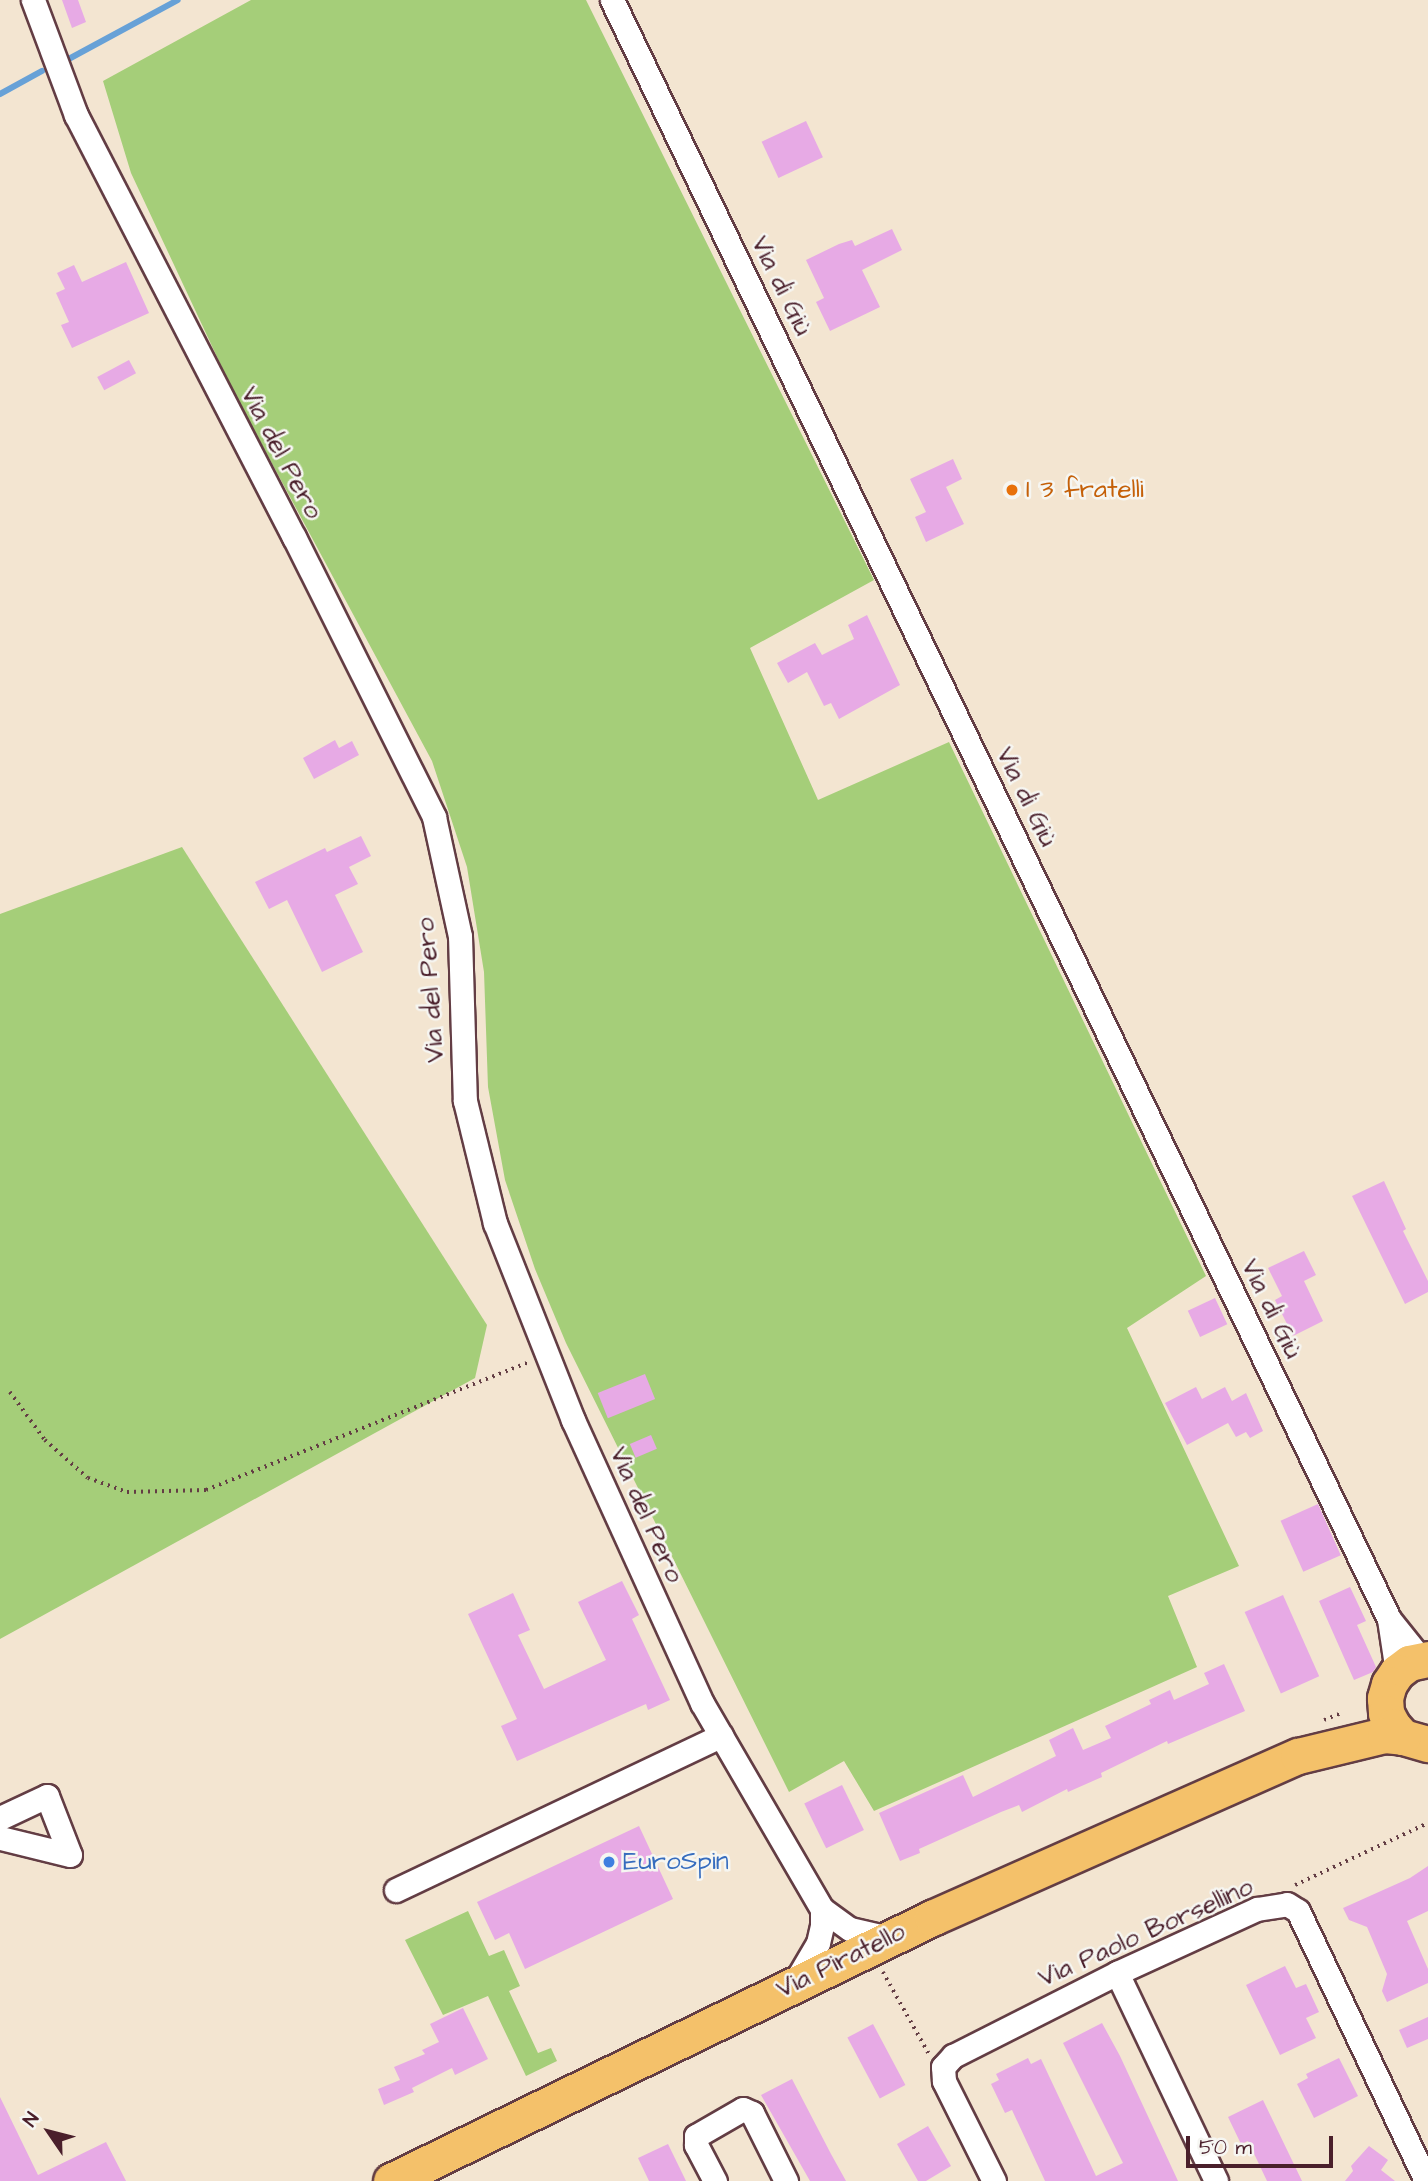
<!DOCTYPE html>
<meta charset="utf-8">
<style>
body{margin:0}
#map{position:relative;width:1428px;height:2181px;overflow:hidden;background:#f3e5d1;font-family:"Architects Daughter",sans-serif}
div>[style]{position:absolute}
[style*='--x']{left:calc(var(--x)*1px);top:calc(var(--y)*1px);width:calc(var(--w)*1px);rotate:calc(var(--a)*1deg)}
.green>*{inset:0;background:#a5ce79}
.stream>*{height:6px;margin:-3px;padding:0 3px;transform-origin:3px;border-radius:3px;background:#67a1d7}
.building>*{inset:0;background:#e7aae5;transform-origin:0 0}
.path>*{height:3.5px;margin-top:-1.75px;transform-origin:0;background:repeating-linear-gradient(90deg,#633d44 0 2px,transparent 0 7px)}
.roads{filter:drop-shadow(2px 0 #633d44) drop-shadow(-2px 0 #633d44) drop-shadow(0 2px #633d44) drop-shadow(0 -2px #633d44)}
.minor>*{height:23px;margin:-11.5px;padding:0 11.5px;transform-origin:11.5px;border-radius:11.5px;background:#fff}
.primary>*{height:35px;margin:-17.5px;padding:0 17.5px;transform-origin:17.5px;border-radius:17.5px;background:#f4c16a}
.dots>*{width:19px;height:19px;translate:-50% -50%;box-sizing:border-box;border:4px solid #f6f6f2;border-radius:50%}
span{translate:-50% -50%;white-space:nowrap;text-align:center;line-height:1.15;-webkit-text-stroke:5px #f6f6f2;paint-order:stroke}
.street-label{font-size:26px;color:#4a1f2b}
.food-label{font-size:26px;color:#c56008}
.left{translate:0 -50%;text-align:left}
.shop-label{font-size:26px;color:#366cbe}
.north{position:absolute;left:14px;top:2097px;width:70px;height:70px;-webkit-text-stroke:5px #f6f6f2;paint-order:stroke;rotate:305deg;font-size:19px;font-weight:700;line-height:28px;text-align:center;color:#4a1f2b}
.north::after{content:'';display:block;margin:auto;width:24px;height:32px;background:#4a1f2b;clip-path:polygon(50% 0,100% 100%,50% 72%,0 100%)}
.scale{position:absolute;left:1186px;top:2136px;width:147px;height:32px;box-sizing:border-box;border:4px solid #4a1f2b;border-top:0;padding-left:9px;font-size:21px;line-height:24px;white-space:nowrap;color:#4a1f2b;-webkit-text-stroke:5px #f6f6f2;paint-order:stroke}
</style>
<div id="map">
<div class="green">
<i style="clip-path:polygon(251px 0,586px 0,874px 580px,750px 648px,818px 800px,949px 742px,1206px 1276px,1127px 1328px,1239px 1566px,1168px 1596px,1197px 1667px,874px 1811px,844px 1761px,789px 1792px,566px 1343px,535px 1269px,505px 1180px,488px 1087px,484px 972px,467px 867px,432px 761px,233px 391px,131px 173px,103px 81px)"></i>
<i style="clip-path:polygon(182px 847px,487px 1325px,475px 1378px,0 1639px,0 914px)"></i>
<i style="clip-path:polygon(468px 1911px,489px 1956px,504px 1950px,520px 1986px,509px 1991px,538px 2053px,551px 2048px,557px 2061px,526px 2076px,488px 1996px,443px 2015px,405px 1940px)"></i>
</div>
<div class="stream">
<i style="--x:65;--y:61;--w:128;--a:-28.4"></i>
<i style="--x:0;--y:94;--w:48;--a:-28.7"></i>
</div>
<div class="building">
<i style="clip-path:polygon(62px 0,78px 0,86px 22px,72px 28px)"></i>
<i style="left:806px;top:121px;width:40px;height:49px;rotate:65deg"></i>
<i style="clip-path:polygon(892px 229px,902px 250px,862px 270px,880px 307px,830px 331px,816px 302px,824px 298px,806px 260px,839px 244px,852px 240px,855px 246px)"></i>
<i style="clip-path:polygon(126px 262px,149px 313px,72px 348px,61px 325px,69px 322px,56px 293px,65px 289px,57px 273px,74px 265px,82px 282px)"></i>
<i style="left:129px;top:360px;width:15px;height:36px;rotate:62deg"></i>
<i style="clip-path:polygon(953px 459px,962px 479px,946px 487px,964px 524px,926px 542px,915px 517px,926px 512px,910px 479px)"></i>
<i style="clip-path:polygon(867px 615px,900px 685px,839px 719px,831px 703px,824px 706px,807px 672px,788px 683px,777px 663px,815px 643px,822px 655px,854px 639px,848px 625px)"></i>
<i style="clip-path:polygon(335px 740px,339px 748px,352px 741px,359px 755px,314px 779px,303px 758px)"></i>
<i style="clip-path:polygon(361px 836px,371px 856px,349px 867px,358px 884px,335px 895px,363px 952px,322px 972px,287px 900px,269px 909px,255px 882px,325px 848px,327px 852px)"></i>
<i style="clip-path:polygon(1384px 1181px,1406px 1229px,1403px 1231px,1428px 1281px,1428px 1292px,1405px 1304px,1352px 1196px)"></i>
<i style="clip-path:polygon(1304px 1251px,1316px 1275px,1304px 1281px,1323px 1321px,1293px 1336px,1275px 1300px,1282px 1296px,1268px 1268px)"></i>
<i style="left:1215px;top:1298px;width:29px;height:30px;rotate:65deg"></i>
<i style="left:645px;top:1374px;width:27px;height:51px;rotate:68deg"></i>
<i style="clip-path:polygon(1196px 1387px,1202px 1399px,1225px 1387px,1232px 1401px,1246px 1393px,1263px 1431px,1250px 1438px,1246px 1432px,1236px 1437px,1228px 1423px,1187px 1445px,1165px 1403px)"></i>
<i style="left:651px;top:1435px;width:15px;height:23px;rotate:67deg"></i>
<i style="left:1318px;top:1504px;width:56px;height:41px;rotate:66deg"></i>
<i style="clip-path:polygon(622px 1581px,639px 1615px,632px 1619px,670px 1700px,648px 1710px,646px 1704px,517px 1761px,501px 1726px,517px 1719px,468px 1614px,513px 1593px,530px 1630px,518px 1635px,544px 1689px,606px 1660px,578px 1602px)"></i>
<i style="clip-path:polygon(1350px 1587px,1366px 1621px,1357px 1625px,1376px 1667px,1373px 1672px,1354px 1680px,1319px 1601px)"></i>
<i style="left:1283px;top:1595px;width:89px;height:42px;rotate:66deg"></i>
<i style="clip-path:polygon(1224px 1664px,1245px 1711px,1168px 1744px,1167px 1741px,1101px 1773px,1102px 1777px,1068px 1792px,1067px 1789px,1022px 1812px,1019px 1805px,1001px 1812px,919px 1849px,920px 1853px,900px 1861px,879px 1813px,963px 1775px,973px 1797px,1056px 1756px,1049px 1740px,1073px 1728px,1083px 1750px,1111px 1738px,1105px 1726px,1151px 1704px,1149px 1700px,1170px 1690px,1174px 1700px,1209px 1684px,1204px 1673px)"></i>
<i style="left:842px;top:1785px;width:50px;height:42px;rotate:64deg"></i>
<i style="clip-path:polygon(639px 1826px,673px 1899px,525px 1969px,509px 1933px,495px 1940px,477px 1902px)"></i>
<i style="clip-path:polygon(1428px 1866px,1428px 1911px,1407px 1921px,1428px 1969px,1428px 1983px,1387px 2002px,1382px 1991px,1387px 1974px,1367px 1927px,1349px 1920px,1343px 1908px,1410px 1878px)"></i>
<i style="clip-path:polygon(1285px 1966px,1296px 1988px,1306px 1984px,1319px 2012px,1306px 2018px,1316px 2038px,1280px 2055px,1246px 1985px)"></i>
<i style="clip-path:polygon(463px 2008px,488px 2059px,455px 2075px,452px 2068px,412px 2088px,414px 2092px,384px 2105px,378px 2089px,400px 2080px,394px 2067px,425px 2054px,422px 2050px,439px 2042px,430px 2024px)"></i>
<i style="clip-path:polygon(1428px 2017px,1428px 2039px,1407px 2048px,1399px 2030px)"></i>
<i style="clip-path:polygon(1102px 2023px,1120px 2056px,1178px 2181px,1045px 2181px,1012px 2110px,1005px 2113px,991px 2084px,999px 2080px,996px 2074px,1028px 2058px,1031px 2064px,1041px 2059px,1096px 2176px,1123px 2163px,1063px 2043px)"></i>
<i style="left:873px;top:2024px;width:69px;height:29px;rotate:62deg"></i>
<i style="clip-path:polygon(1339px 2058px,1358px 2096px,1314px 2118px,1297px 2084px,1308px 2078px,1306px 2074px)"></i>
<i style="clip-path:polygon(792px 2079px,831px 2154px,846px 2181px,810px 2181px,761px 2095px)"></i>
<i style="clip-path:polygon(0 2097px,38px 2175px,106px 2142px,126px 2181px,0 2181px)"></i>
<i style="clip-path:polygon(1263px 2100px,1302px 2181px,1267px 2181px,1248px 2141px,1241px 2144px,1228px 2117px)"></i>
<i style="clip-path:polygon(928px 2126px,951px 2166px,926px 2181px,918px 2181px,897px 2144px)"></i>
<i style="clip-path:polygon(668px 2144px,686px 2181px,649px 2181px,638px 2158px)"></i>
<i style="clip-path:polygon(1369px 2146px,1388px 2160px,1381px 2170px,1395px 2181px,1345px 2181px,1353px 2171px,1351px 2166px)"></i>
</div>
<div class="path">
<i style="--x:10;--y:1392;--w:59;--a:53.9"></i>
<i style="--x:45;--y:1440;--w:57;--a:41.5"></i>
<i style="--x:88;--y:1478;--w:41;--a:19.7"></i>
<i style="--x:127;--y:1492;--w:79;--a:-1.5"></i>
<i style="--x:206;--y:1490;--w:347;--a:-21.6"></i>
<i style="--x:1324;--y:1720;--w:18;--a:-22"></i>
<i style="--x:1295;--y:1885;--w:147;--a:-25"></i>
<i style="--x:883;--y:1972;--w:94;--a:60.7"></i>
</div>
<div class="roads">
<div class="minor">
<i style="--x:33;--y:0;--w:123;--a:69.5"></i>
<i style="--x:76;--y:115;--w:475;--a:62.7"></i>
<i style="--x:294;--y:537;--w:313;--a:63.4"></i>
<i style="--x:434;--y:817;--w:122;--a:77.7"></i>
<i style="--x:460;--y:936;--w:165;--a:88.3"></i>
<i style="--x:465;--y:1101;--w:126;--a:76.2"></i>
<i style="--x:495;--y:1223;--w:212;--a:68.4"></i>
<i style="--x:573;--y:1420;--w:311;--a:65.5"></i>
<i style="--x:702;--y:1703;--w:238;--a:59.8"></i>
<i style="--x:822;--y:1909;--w:34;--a:36"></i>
<i style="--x:850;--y:1929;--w:40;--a:13"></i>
<i style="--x:612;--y:0;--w:1796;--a:64.36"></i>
<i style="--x:1397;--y:1672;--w:54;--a:-98.6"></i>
<i style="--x:1389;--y:1619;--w:51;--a:51.3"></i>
<i style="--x:0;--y:1818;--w:52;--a:-25.1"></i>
<i style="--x:47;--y:1796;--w:63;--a:68.7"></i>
<i style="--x:70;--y:1855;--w:72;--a:-166.3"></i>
<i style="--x:396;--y:1890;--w:360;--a:-25.4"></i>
<i style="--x:1117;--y:1973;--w:230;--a:64.5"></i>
<i style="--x:795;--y:1982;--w:45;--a:-59.5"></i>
<i style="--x:818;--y:1943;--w:17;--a:-77"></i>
<i style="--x:822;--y:1926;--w:17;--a:-90"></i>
<i style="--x:715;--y:2181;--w:41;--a:-117.8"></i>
<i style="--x:696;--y:2145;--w:9;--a:-90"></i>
<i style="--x:696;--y:2136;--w:54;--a:-29.9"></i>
<i style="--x:743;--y:2109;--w:10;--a:24"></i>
<i style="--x:752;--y:2113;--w:76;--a:63.4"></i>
<i style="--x:994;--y:2181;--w:112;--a:-116.6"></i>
<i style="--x:944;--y:2081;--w:14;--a:-94"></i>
<i style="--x:943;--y:2067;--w:15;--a:-48"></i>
<i style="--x:953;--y:2056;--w:184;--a:-26.8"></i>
<i style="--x:1117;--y:1973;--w:154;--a:-24.6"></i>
<i style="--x:1257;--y:1909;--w:30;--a:-9"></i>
<i style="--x:1287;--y:1904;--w:13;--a:32"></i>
<i style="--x:1298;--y:1911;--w:299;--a:64.6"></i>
</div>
<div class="primary">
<i style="--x:1428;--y:1659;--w:19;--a:168"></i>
<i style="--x:1409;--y:1663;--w:15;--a:143"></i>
<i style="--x:1397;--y:1672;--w:14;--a:124"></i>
<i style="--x:1389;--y:1684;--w:15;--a:106"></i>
<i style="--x:1385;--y:1698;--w:15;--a:86"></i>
<i style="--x:1386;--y:1713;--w:15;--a:62"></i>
<i style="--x:1393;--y:1726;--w:15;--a:48"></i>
<i style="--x:1403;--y:1737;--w:26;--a:16"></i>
<i style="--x:391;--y:2181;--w:602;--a:-25.93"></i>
<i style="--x:932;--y:1918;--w:400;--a:-23.9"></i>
<i style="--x:1298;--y:1756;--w:89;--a:-13.6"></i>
<i style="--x:1385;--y:1735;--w:18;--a:6"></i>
</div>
</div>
<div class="dots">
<i style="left:1012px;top:490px;background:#e8710a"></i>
<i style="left:609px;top:1862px;background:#3f7fe0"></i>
</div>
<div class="street-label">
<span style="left:781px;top:286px;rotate:64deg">Via di Giù</span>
<span style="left:281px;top:453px;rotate:62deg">Via del Pero</span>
<span style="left:1026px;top:797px;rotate:64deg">Via di Giù</span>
<span style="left:431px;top:990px;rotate:-94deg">Via del Pero</span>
<span style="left:1271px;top:1309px;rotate:64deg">Via di Giù</span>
<span style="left:646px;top:1515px;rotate:66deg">Via del Pero</span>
<span style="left:1146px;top:1933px;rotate:-24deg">Via Paolo Borsellino</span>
<span style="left:841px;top:1961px;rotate:-26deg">Via Piratello</span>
</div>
<div class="food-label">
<span class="left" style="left:1026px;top:490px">I 3 fratelli</span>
</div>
<div class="shop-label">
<span class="left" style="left:623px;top:1862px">EuroSpin</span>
</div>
<div class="north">N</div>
<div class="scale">50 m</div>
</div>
